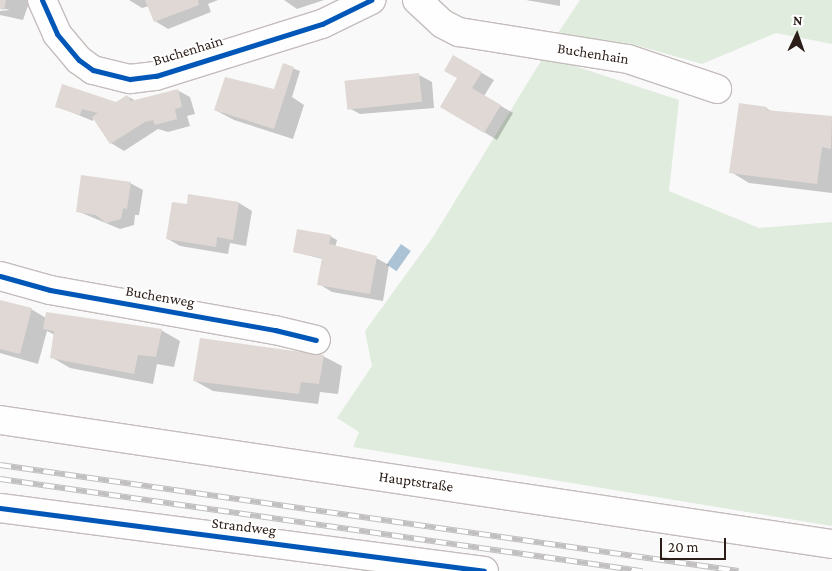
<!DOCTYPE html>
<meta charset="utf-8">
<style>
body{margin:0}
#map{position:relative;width:832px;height:571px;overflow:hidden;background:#f9f9f9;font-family:"Crimson Pro",serif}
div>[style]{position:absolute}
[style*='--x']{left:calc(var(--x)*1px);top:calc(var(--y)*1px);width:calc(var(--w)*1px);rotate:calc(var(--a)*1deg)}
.green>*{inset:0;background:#e0ecde}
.water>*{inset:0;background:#acc3d5;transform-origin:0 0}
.shadow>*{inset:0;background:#0003}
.building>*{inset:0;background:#e0d8d5;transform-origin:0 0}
.roads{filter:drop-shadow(1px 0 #c4bdbb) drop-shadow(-1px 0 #c4bdbb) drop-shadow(0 1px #c4bdbb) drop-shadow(0 -1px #c4bdbb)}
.minor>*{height:28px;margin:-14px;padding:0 14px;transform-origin:14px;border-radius:14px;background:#fefefe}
.major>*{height:28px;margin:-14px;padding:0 14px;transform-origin:14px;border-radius:14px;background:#fefefe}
.rail>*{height:5.5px;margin-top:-2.75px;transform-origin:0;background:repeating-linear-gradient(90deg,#fff 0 11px,#c1bfbf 0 22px);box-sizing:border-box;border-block:1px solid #c1bfbf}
.cycleway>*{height:5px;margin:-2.5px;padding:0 2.5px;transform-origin:2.5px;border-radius:2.5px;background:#0057b8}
span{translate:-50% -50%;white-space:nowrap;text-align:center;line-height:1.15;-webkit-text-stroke:4px #fff;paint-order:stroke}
.street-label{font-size:15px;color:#2b1d18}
.north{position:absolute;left:772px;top:10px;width:50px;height:50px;-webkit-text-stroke:4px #fff;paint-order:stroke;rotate:3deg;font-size:14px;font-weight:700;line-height:20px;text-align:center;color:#2b1d18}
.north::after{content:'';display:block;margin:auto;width:18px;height:22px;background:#2b1d18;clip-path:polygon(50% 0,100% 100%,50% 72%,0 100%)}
.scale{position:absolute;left:660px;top:538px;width:66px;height:22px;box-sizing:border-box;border:2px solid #2b1d18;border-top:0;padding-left:6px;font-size:15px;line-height:18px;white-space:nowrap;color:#2b1d18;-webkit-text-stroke:4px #fff;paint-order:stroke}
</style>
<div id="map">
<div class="green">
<i style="clip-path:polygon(580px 0,832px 0,832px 44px,776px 33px,702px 64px,632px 44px,558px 33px)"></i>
<i style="clip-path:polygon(544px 56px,679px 100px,669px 191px,759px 228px,832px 222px,832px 526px,353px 447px,359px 432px,337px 418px,372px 366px,365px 331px,433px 237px)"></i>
</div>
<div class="water">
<i style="left:401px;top:244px;width:12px;height:25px;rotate:35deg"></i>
</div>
<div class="shadow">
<i style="clip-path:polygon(0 0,30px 0,23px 20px,0 15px,0 11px,10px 10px,0 8px)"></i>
<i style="clip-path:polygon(218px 0,208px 4px,211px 12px,168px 29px,155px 21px,149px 6px,142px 8px,129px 0)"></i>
<i style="clip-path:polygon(284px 0,324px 0,297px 9px)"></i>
<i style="clip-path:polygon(526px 0,560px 0,560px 6px)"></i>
<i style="clip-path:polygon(453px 56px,494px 80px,484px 96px,513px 113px,497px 140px,441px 106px,459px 78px)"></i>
<i style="clip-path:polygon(284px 65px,300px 71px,292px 97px,304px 105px,293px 139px,234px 120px,215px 110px,252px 84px,275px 91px)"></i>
<i style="clip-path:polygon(419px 75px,432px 82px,434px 108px,360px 114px,347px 107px)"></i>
<i style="clip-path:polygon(177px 90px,190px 97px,195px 114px,187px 116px,190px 126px,168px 132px,158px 129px,124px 151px,111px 143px,94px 117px,93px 121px,56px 106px,116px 103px,127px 96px,136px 101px)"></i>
<i style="clip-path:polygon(766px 108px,773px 112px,832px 117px,832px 193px,749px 183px,731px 172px)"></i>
<i style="clip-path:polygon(130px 183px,143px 190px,139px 215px,135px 215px,134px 225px,120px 229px,77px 211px)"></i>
<i style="clip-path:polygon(189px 196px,239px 203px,252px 211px,246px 246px,230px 243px,228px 254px,180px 246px,168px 239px,188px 206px)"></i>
<i style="clip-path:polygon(330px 236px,337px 240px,335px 248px,376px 258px,389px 265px,383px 301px,332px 292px,319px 284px,323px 259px,294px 252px)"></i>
<i style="clip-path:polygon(0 301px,31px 309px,46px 318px,161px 330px,180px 341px,174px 367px,157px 364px,153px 384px,70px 368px,51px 357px,55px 335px,47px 331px,38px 364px,0 353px)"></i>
<i style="clip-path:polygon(323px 356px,342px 366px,338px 394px,320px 392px,318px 404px,213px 391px,195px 381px)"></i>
</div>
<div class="building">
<i style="clip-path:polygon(0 0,6px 0,4px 10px,0 9px)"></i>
<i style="clip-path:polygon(145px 0,198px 0,199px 5px,154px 22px)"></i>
<i style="clip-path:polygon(453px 55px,482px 72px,472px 88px,501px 105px,484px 133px,440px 107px,457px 78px,444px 71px)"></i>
<i style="clip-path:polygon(283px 63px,294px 67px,274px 129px,214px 110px,225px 77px,274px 89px)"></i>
<i style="left:419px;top:73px;width:29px;height:75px;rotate:84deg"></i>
<i style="clip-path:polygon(62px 84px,116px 102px,127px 95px,131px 101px,178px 89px,182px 107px,175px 109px,177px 119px,155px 125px,153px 120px,145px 122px,110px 144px,92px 117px,98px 113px,82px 109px,80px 115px,55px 107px)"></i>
<i style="clip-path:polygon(739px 103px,767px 107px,766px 110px,832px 116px,831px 149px,822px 147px,817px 184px,729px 173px)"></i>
<i style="clip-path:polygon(81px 175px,131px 182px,127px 209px,123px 208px,121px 219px,106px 223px,96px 215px,76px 212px)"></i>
<i style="clip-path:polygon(188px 194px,239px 202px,233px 240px,217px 237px,216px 247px,166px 239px,172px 202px,187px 204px)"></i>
<i style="clip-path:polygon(297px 229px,331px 235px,329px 244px,377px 256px,370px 294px,317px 285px,322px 258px,293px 252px)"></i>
<i style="clip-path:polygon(0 300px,32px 308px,20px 354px,0 349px)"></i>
<i style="clip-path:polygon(46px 312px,162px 329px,156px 357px,138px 355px,134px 374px,50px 358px,54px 331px,43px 329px)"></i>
<i style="clip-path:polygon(200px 338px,324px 355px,319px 384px,301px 382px,299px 394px,193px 381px)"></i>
</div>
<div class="roads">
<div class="minor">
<i style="--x:42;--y:0;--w:37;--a:66"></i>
<i style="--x:57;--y:34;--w:34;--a:50"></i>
<i style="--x:79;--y:60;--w:17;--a:36"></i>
<i style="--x:93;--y:70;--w:38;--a:14"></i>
<i style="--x:130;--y:79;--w:26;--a:-7"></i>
<i style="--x:156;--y:76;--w:174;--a:-17.4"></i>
<i style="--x:322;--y:24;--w:55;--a:-26.1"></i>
<i style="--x:417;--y:0;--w:35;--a:43"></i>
<i style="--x:443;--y:24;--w:18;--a:27"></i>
<i style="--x:459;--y:32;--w:171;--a:9.1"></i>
<i style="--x:628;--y:59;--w:94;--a:18.6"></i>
<i style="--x:0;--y:276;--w:52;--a:15.6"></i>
<i style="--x:50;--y:290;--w:229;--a:10.1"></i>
<i style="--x:275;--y:330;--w:42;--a:13.7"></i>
<i style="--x:0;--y:508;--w:488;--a:7.4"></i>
</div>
<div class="major">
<i style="--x:0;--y:420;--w:841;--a:8.48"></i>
</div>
</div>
<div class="rail">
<i style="--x:0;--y:465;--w:746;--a:8.17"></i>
<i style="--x:0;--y:479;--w:649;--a:8.16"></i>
</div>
<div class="cycleway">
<i style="--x:42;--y:0;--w:37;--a:66"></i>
<i style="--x:57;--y:34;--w:34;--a:50"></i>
<i style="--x:79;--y:60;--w:17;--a:36"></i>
<i style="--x:93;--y:70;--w:38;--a:14"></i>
<i style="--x:130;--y:79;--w:26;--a:-7"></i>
<i style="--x:156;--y:76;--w:174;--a:-17.4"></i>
<i style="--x:322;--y:24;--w:55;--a:-26.1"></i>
<i style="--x:0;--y:276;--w:52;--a:15.6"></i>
<i style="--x:50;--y:290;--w:229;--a:10.1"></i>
<i style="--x:275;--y:330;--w:42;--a:13.7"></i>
<i style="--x:0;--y:508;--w:488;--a:7.4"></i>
</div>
<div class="street-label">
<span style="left:188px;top:51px;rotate:-17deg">Buchenhain</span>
<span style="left:593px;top:54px;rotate:9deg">Buchenhain</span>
<span style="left:160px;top:297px;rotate:10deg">Buchenweg</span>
<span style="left:416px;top:482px;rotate:8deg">Hauptstraße</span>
<span style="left:244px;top:527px;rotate:7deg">Strandweg</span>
</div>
<div class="north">N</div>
<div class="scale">20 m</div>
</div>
